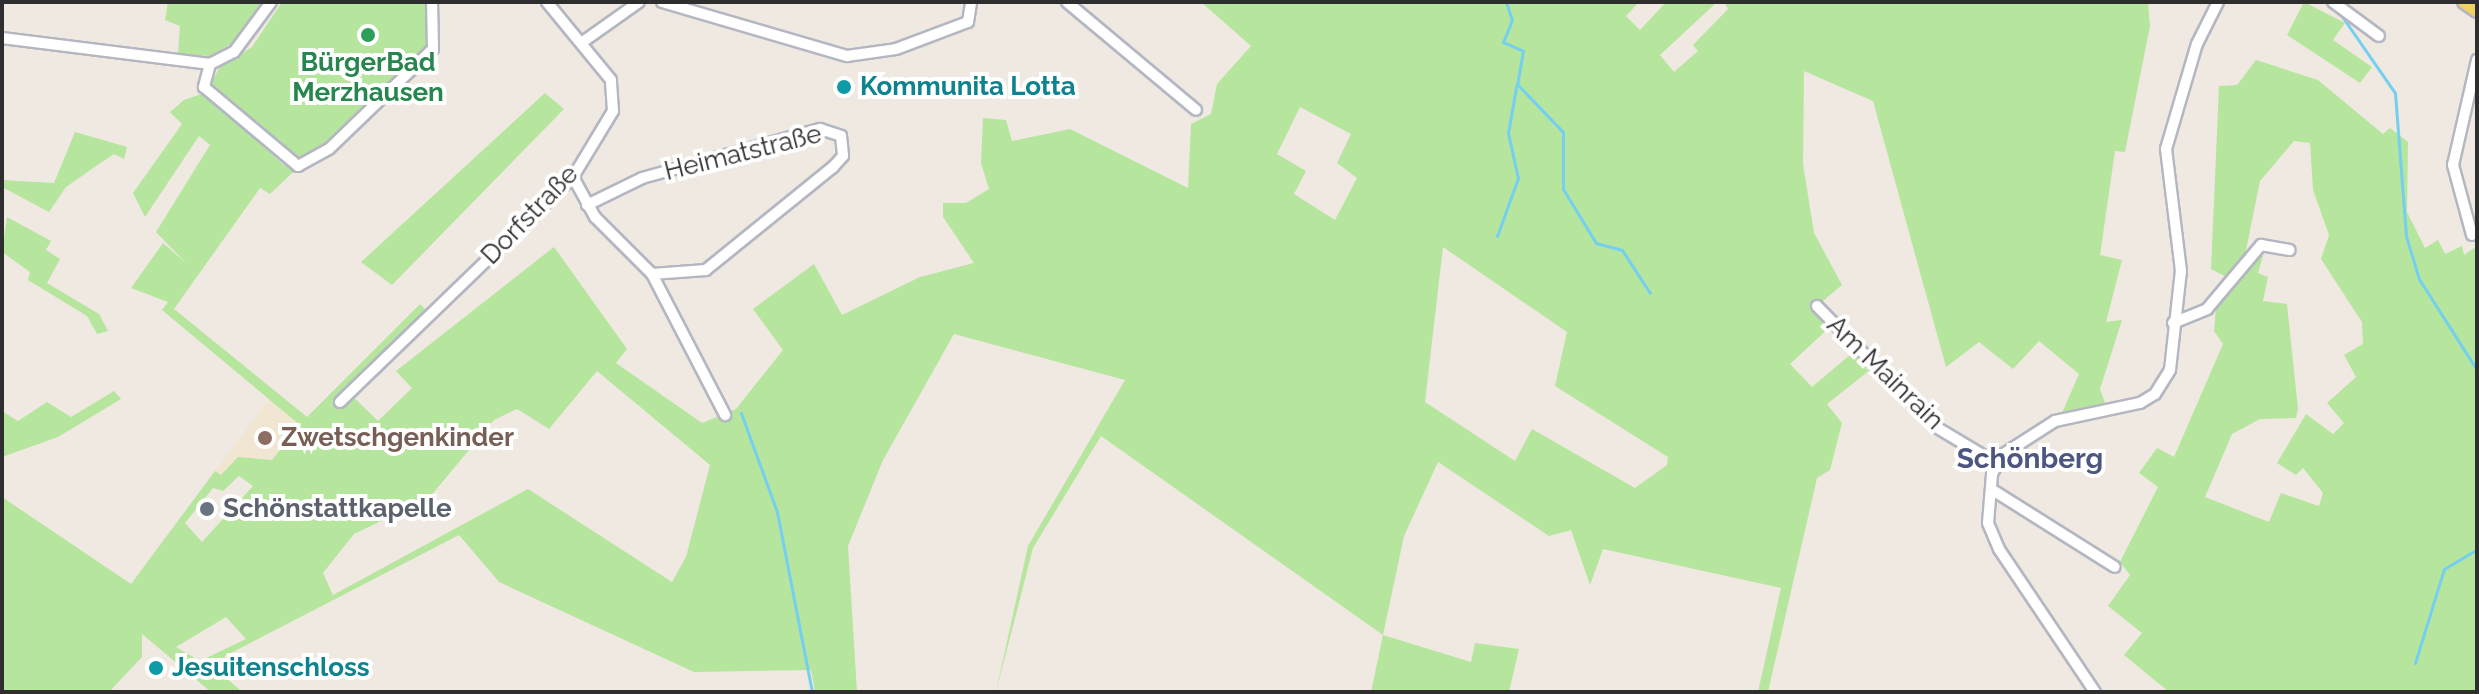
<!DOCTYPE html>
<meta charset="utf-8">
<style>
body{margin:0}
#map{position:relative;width:2479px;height:694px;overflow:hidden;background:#efe9e1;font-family:Raleway,sans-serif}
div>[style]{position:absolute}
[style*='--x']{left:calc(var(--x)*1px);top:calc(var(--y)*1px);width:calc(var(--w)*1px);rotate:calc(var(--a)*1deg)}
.education>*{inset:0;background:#f0e6d1}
.green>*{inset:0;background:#b6e59e}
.stream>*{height:3px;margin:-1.5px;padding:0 1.5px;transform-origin:1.5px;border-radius:1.5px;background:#75cff0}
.roads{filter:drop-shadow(2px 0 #b4b7c1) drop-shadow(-2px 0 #b4b7c1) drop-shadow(0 2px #b4b7c1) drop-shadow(0 -2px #b4b7c1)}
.minor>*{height:10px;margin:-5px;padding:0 5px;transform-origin:5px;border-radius:5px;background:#fff}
.major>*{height:12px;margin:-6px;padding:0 6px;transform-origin:6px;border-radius:6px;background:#f2d163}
.dots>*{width:22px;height:22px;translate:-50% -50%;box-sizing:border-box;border:4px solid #fff;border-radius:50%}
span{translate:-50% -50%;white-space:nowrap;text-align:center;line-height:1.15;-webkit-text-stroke:8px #fff;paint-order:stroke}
.leisure-label{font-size:26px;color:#27864d;font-weight:700}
.culture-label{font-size:26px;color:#0d838f;font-weight:700}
.left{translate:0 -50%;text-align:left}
.street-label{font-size:26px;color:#2e2e2e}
.education-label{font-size:26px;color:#785e54;font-weight:700}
.worship-label{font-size:26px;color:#5b616d;font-weight:700}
.neighbourhood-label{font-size:28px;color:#4d5680;font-weight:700}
.frame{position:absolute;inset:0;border:4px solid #2e2e2e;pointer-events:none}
</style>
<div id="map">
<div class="education">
<i style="clip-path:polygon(270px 398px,300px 424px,272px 460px,238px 457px,221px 475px,215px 471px)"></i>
</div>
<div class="green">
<i style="clip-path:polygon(168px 2px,266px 2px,241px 38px,211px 56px,178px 54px,180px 26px,165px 20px)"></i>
<i style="clip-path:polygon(evenodd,282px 2px,427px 2px,428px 45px,270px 194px,260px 188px,174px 309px,307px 417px,420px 304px,428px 312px,344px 388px,378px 421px,412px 388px,396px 371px,554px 247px,627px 349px,616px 363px,702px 423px,736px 409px,783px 350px,753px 309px,814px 264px,842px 315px,920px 277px,974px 263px,943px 217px,943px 203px,966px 203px,989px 189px,981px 163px,983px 118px,1006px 120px,1012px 141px,1070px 129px,1188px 188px,1191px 124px,1211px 114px,1217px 84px,1251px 46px,1201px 2px,1639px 2px,1626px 16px,1640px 30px,1666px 2px,1717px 2px,1660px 55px,1674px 72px,1698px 51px,1693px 45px,1728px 9px,1724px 2px,2148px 2px,2150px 26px,2125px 152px,2115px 151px,2100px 255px,2122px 260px,2106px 322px,2122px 320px,2100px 389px,2105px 403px,2062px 413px,2079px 374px,2039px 341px,2013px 369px,1979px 342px,1946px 367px,1873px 101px,1804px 71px,1803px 164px,1814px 233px,1842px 285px,1817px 306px,1832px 325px,1790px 364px,1812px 387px,1857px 349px,1875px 366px,1827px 404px,1842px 423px,1830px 470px,1817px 478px,1768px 692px,1758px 692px,1781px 588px,1603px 549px,1590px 585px,1571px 530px,1549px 536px,1438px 462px,1404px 536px,1383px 635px,1471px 662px,1475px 643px,1519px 649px,1509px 692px,1371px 692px,1383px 635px,1101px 436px,1033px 548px,996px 692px,1028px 546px,1125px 380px,954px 334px,883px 460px,848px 546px,857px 692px,815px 692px,811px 670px,694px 672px,499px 582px,459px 535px,225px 656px,223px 675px,242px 692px,211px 692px,142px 634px,142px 657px,109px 692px,2px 692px,2px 497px,131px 584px,215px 471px,221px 475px,238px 457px,272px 460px,300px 425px,162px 310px,168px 302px,131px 288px,163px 243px,186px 263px,156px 232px,210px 145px,199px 136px,145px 217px,133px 193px,182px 124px,170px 112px,184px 100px,204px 93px,285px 166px,292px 159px,210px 86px,219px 68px,252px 47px,282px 2px,1300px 107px,1351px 134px,1337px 163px,1357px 178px,1335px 220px,1294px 194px,1306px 171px,1277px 154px,1300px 107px,282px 2px,1443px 247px,1567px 332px,1555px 386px,1668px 457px,1667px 465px,1635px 488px,1532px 429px,1515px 461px,1425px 402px,1443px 247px,282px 2px,597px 371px,710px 465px,686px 557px,672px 582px,528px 489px,333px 595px,323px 573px,354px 534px,429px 498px,494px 420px,517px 409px,549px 429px,597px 371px,282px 2px,239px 476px,253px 486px,202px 542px,185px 523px,213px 488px,223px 491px,239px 476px,282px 2px,226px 617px,246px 639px,200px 661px,176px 647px,226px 617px)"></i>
<i style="clip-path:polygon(2304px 2px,2345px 23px,2333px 40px,2372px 67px,2360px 83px,2287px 35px)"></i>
<i style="clip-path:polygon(2256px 60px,2318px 80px,2383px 134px,2390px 128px,2408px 142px,2407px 212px,2425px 248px,2438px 240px,2445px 254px,2462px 246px,2464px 255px,2477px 246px,2477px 692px,2169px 692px,2124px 655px,2142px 633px,2108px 606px,2130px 575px,2120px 562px,2158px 487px,2139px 473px,2157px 448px,2174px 457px,2223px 344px,2214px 331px,2216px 307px,2256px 256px,2263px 256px,2258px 273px,2268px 277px,2263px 301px,2287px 304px,2298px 409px,2296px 418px,2260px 419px,2232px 434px,2205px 497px,2269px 522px,2281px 493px,2319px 506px,2323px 493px,2303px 468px,2296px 475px,2277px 463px,2306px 414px,2333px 434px,2344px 423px,2327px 403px,2356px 377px,2344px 355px,2363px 344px,2362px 322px,2321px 259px,2329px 235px,2313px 190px,2310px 143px,2294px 141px,2260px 181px,2244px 260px,2230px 279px,2211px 269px,2219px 86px,2237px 85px)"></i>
<i style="clip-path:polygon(545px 93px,564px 109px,392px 285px,361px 262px)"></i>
<i style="clip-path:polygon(75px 132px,127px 147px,124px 159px,114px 154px,96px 166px,66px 187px,49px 212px,2px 187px,2px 180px,54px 183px)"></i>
<i style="clip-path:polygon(7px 217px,51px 241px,46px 250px,60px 259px,47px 283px,99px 314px,108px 331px,97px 334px,87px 316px,28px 280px,30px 272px,2px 252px)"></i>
<i style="clip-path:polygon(114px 391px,121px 399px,58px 437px,2px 457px,2px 411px,18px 421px,47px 402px,71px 417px)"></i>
</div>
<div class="stream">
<i style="--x:1506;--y:2;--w:19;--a:72"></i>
<i style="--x:1512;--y:20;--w:24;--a:112"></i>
<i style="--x:1503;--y:42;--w:22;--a:24"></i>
<i style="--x:1523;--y:51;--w:34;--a:100"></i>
<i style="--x:1517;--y:84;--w:66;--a:46.2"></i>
<i style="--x:1563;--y:132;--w:57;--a:90"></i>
<i style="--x:1563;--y:189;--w:63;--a:58.6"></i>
<i style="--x:1596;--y:243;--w:27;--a:15"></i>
<i style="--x:1622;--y:250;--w:51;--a:56.9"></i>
<i style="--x:2339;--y:12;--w:98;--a:55.3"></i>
<i style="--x:2395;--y:93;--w:143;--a:85.6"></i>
<i style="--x:2406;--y:236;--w:45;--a:73.2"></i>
<i style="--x:2419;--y:279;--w:108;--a:57.5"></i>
<i style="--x:1497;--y:236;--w:62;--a:-70.1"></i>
<i style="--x:1518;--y:178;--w:46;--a:-102.5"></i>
<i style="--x:1508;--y:133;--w:47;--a:-80.1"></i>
<i style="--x:741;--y:413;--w:105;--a:70"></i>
<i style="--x:777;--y:512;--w:183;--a:79"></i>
<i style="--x:2415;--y:663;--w:98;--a:-72.9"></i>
<i style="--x:2444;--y:569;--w:39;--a:-31"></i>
</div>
<div class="roads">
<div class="minor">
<i style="--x:662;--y:2;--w:193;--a:16.3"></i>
<i style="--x:847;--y:56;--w:49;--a:-8.1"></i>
<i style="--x:896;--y:49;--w:77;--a:-20.6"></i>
<i style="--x:968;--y:22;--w:20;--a:-81"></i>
<i style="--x:1067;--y:2;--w:168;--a:39.9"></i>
<i style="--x:2333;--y:2;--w:57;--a:36.5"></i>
<i style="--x:2;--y:38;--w:210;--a:7.1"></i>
<i style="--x:210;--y:64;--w:27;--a:-27"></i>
<i style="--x:234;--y:52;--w:62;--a:-53.5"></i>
<i style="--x:584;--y:41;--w:67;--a:-35.3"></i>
<i style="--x:210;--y:64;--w:24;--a:105"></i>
<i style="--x:204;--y:87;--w:123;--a:40"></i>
<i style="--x:298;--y:166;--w:35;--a:-29"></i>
<i style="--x:329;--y:149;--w:144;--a:-43.9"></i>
<i style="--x:433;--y:49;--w:47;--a:-91.2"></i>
<i style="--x:573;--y:177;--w:46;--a:61.2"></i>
<i style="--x:595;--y:217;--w:81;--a:45"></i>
<i style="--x:652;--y:274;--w:159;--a:62.6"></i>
<i style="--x:587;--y:205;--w:61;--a:-26.1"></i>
<i style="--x:642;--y:178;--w:185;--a:-15.4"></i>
<i style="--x:820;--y:129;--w:22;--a:18"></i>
<i style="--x:841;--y:136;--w:20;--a:84"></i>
<i style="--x:843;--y:156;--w:15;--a:132"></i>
<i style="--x:833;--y:167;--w:164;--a:141"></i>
<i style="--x:706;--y:270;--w:54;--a:175.8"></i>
<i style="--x:2472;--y:235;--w:73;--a:-105.2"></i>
<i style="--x:2453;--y:165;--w:108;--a:-77.1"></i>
<i style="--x:1817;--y:306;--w:170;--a:45.5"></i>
<i style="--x:1936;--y:427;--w:70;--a:31"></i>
<i style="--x:2173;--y:323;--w:37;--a:-22"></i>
<i style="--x:2207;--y:309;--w:84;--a:-49.8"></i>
<i style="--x:2261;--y:245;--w:29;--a:10"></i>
<i style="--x:340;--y:402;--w:324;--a:-44"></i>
<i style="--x:573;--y:177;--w:77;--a:-58.8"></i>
<i style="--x:613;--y:111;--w:31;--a:-94"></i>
<i style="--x:611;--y:80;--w:101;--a:-129.4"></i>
<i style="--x:1991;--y:489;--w:146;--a:32.2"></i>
<i style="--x:2095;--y:692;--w:172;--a:-123.9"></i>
<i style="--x:1999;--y:549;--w:28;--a:-113"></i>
<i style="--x:1988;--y:523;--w:49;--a:-85.3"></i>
<i style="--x:1992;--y:474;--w:21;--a:-62"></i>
<i style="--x:2002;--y:455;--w:63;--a:-32.7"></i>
<i style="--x:2055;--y:421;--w:87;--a:-12"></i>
<i style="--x:2140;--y:403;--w:17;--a:-31"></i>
<i style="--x:2155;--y:394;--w:28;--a:-58"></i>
<i style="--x:2170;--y:370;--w:100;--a:-83.7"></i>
<i style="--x:2181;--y:271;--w:123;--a:-97"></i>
<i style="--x:2166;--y:149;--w:109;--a:-73.6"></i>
<i style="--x:2197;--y:44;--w:47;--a:-63.4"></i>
</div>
<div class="major">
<i style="--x:2464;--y:2;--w:16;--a:35"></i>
</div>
</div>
<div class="dots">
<i style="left:368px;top:35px;background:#2e9e5b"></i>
<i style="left:844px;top:87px;background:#0f9aa8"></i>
<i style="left:265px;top:438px;background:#8d6e63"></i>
<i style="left:207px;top:509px;background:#6b7280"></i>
<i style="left:156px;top:668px;background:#0f9aa8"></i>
</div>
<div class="leisure-label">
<span style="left:368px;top:78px">BürgerBad<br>Merzhausen</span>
</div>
<div class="culture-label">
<span class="left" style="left:860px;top:87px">Kommunita Lotta</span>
<span class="left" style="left:172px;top:668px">Jesuitenschloss</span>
</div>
<div class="street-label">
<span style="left:743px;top:153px;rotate:-14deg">Heimatstraße</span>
<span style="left:530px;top:215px;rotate:-46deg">Dorfstraße</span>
<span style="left:1885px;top:373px;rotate:44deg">Am Mainrain</span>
</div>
<div class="education-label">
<span class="left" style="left:281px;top:438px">Zwetschgenkinder</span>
</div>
<div class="worship-label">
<span class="left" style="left:223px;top:509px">Schönstattkapelle</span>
</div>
<div class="neighbourhood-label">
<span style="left:2030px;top:459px">Schönberg</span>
</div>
<div class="frame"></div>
</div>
